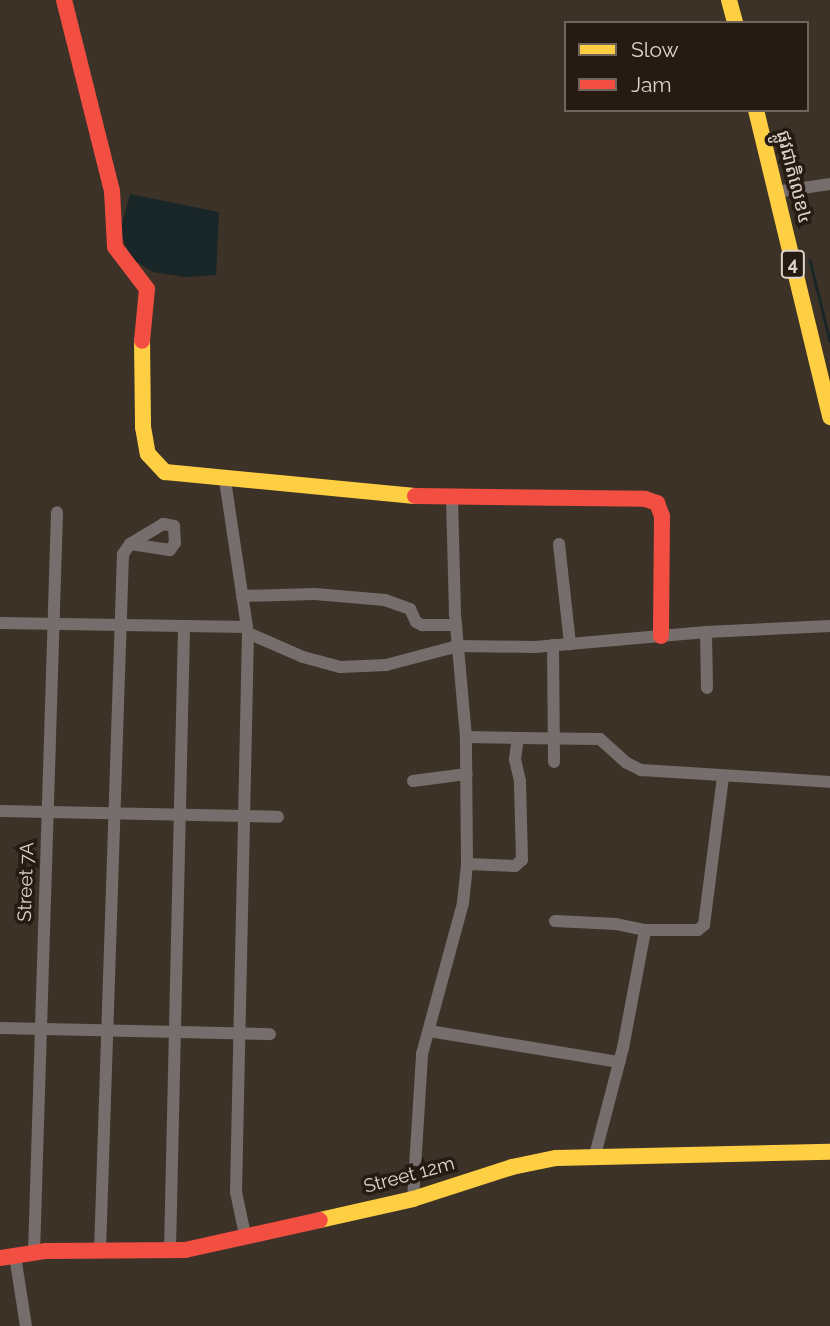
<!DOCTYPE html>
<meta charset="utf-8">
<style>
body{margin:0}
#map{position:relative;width:830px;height:1326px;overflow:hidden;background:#3d3227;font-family:Raleway,"Noto Sans Khmer",sans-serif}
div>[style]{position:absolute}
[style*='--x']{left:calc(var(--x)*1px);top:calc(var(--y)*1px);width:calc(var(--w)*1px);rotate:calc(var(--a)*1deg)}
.water>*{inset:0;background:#182628}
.stream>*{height:2.5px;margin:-1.25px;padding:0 1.25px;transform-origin:1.25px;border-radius:1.25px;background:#182628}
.street>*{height:12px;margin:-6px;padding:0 6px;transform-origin:6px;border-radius:6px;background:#756e6c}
.slow>*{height:16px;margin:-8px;padding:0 8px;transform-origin:8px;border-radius:8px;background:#ffcf43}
.jam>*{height:16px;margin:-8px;padding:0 8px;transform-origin:8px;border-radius:8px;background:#f24e42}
span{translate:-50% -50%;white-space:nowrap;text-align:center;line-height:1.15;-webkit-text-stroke:7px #251b13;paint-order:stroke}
.shield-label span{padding:2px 5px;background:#251b13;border:2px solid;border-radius:5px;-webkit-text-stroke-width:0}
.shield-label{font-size:18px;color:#e0d2c7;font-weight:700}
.street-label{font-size:19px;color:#e0d2c7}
.legend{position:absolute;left:564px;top:21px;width:245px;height:91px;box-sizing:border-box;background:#251b13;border:2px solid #70645b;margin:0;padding:9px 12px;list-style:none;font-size:21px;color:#e0d2c7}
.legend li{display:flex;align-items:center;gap:14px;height:35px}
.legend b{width:35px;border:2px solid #70645b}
</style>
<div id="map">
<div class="water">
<i style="clip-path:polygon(130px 194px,219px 212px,216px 275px,185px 277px,153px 272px,132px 259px,120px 232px)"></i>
</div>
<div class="stream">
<i style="--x:810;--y:260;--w:83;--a:76.1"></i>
</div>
<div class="street">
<i style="--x:776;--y:192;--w:55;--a:-8.4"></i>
<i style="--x:225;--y:480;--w:155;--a:81.5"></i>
<i style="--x:248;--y:633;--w:60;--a:23.6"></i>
<i style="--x:303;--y:657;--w:38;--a:15"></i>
<i style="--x:340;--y:667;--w:46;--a:-2.5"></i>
<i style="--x:386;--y:665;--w:74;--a:-14.8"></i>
<i style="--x:458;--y:646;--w:77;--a:0.7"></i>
<i style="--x:535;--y:647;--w:172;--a:-5"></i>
<i style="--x:706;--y:632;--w:124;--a:-2.8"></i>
<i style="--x:559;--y:544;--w:101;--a:83.7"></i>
<i style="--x:242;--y:596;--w:73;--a:-1.6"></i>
<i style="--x:315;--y:594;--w:70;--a:4.9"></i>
<i style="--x:385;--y:600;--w:27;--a:20"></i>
<i style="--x:410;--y:609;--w:14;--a:65"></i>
<i style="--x:416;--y:622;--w:7;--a:27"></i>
<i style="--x:422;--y:625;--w:34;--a:0"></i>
<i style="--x:0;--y:623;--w:247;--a:0.9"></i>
<i style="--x:706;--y:632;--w:56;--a:89"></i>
<i style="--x:553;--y:645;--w:117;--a:89.5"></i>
<i style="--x:466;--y:737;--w:52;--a:1.1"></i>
<i style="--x:413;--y:781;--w:54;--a:-7.4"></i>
<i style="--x:0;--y:811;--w:278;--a:1.2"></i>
<i style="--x:467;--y:864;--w:48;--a:2.4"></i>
<i style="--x:515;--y:866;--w:9;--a:-41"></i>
<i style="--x:522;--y:860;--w:79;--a:-91.5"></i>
<i style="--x:520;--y:781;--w:23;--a:-103"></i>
<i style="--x:515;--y:759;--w:21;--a:-82"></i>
<i style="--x:518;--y:738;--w:82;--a:0.7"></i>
<i style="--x:600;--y:739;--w:36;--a:42"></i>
<i style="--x:627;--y:763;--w:16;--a:27"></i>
<i style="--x:641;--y:770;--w:189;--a:3.6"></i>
<i style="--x:555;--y:921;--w:61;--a:2.8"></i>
<i style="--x:616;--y:924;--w:30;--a:12"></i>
<i style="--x:645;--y:930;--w:53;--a:0"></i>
<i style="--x:698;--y:930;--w:8;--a:-40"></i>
<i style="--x:704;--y:925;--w:149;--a:-82.7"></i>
<i style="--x:0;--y:1028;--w:270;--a:1.3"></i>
<i style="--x:429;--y:1031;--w:193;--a:9.3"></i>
<i style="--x:594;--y:1159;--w:115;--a:-75.4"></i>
<i style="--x:623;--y:1048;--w:120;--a:-79.4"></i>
<i style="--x:413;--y:1199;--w:145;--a:-86.4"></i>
<i style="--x:422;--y:1054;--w:156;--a:-74.8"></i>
<i style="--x:463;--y:903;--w:39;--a:-84"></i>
<i style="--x:467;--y:864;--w:127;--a:-90.5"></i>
<i style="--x:466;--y:737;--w:123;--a:-95.1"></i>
<i style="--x:455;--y:614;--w:115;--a:-91.5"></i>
<i style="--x:245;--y:1235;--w:44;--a:-101.8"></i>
<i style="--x:236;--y:1192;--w:559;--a:-88.77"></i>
<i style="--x:170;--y:1250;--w:624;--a:-88.71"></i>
<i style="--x:100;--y:1251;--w:697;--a:-88.11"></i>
<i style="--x:123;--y:554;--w:12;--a:-55"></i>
<i style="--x:130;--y:544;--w:39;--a:-31"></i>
<i style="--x:163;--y:524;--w:11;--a:10"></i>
<i style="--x:174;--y:526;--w:17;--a:87"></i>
<i style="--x:175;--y:543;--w:9;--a:126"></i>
<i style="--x:170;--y:550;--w:40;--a:-171.5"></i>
<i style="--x:34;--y:1253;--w:741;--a:-88.22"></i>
<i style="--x:15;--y:1256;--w:71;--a:81.1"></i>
</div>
<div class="slow">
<i style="--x:729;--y:0;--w:24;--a:75"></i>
<i style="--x:756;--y:110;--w:316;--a:76.4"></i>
<i style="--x:142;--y:341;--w:86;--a:89.3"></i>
<i style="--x:143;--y:427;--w:27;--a:80"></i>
<i style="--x:148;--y:454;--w:25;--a:47"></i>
<i style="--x:165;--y:472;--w:251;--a:5.5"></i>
<i style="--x:320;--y:1220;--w:95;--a:-12.7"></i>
<i style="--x:413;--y:1199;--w:104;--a:-17.9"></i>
<i style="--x:512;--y:1167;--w:45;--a:-11.6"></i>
<i style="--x:556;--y:1158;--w:274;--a:-1.3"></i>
</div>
<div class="jam">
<i style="--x:64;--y:0;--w:197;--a:75.9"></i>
<i style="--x:112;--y:191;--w:56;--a:86.9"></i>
<i style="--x:115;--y:247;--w:53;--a:52.7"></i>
<i style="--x:147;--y:289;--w:52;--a:95.5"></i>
<i style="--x:415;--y:496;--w:230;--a:0.7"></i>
<i style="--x:645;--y:499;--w:13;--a:18"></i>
<i style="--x:657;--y:503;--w:14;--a:69"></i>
<i style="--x:662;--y:516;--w:120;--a:90.5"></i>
<i style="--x:0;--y:1258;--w:47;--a:-8.7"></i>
<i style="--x:46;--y:1251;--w:139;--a:-0.4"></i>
<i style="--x:185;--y:1250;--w:138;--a:-12.5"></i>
</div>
<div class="shield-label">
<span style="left:793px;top:264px">4</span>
</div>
<div class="street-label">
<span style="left:794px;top:177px;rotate:76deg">ផ្លូវជាតិលេខ៤</span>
<span style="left:26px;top:882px;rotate:-88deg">Street 7A</span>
<span style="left:409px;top:1175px;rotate:-15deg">Street 12m</span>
</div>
<ul class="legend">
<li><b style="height:9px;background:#ffcf43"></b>Slow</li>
<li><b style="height:9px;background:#f24e42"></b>Jam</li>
</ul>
</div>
